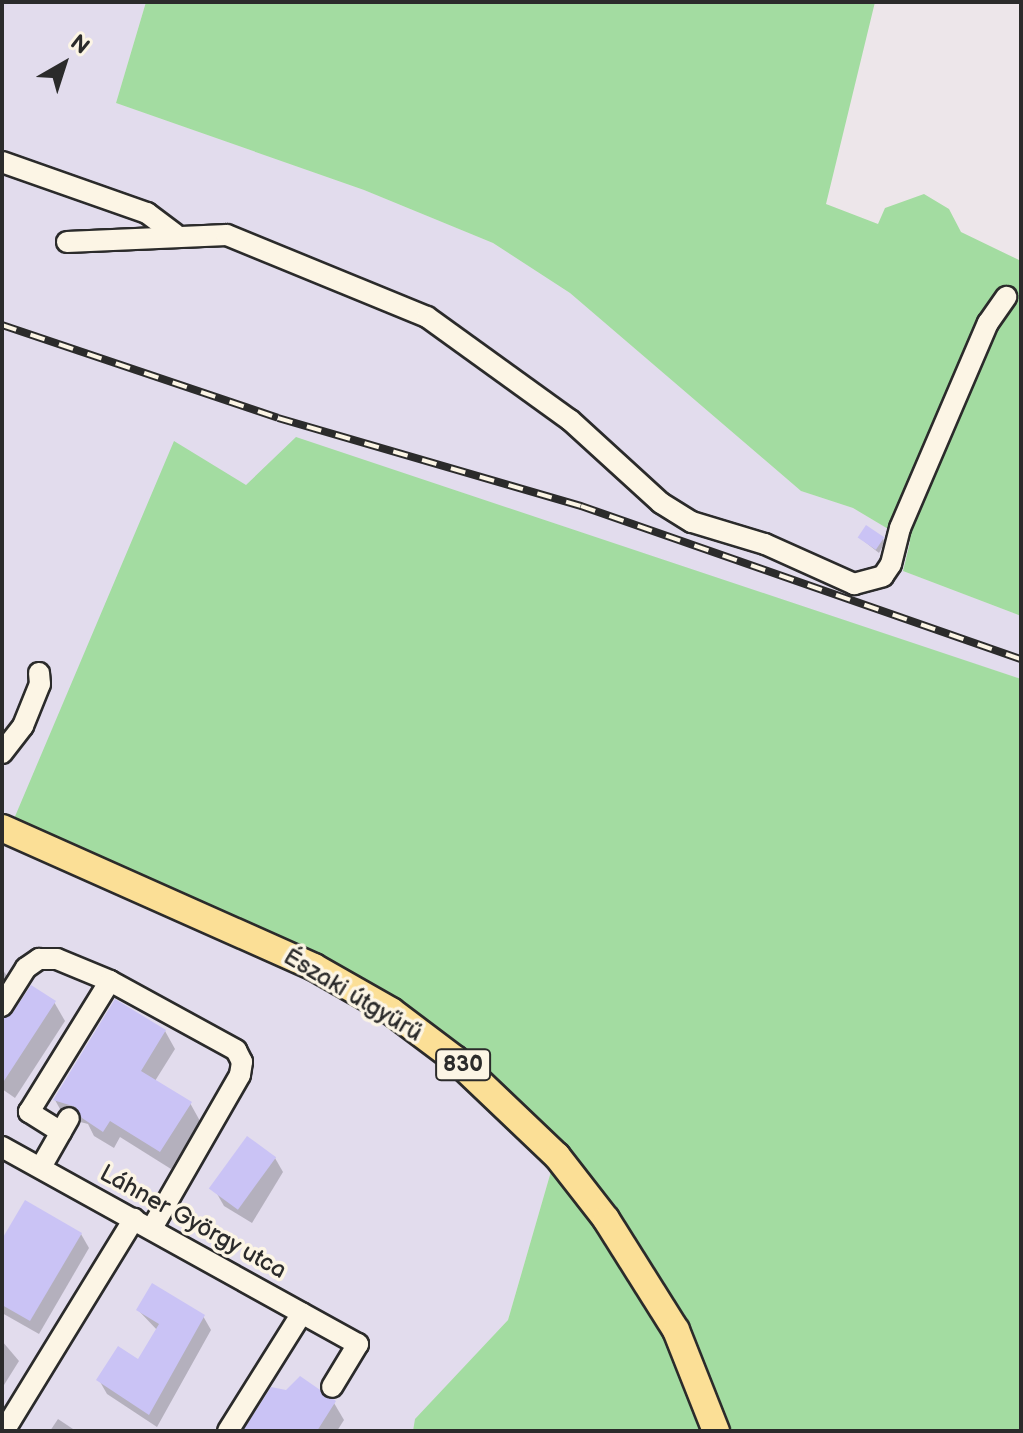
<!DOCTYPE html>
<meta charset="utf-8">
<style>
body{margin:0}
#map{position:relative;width:1023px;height:1433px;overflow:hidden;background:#ede6ea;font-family:"Balsamiq Sans",sans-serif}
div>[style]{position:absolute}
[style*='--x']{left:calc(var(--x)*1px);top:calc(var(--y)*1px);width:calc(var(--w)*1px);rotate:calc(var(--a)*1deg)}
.built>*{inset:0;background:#e2dced}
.green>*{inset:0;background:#a3dca1}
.shadow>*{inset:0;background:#0003}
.building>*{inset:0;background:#cac3f5;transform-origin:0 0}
.roads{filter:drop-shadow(2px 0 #2b2b2b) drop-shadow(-2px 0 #2b2b2b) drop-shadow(0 2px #2b2b2b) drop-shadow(0 -2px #2b2b2b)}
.minor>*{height:20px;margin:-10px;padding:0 10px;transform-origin:10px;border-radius:10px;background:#fcf5e5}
.major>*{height:26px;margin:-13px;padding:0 13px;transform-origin:13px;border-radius:13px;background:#fbdf96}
.rail>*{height:8px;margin-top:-4px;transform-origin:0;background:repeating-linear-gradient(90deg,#fcf5e5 0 15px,#2b2b2b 0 30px);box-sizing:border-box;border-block:2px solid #2b2b2b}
span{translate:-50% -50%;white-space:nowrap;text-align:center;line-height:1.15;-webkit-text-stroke:7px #fcf5e5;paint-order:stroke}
.shield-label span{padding:2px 6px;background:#fcf5e5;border:2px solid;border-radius:6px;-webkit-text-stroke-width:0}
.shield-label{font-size:22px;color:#2b2b2b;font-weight:700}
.street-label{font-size:24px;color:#2b2b2b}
.frame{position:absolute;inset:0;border:4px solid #2b2b2b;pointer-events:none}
.north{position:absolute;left:24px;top:24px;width:80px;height:80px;-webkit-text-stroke:6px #fcf5e5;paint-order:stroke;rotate:39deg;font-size:22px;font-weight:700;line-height:32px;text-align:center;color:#2b2b2b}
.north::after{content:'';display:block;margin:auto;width:28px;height:36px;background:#2b2b2b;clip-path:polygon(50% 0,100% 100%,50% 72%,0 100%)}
</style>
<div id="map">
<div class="built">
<i style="clip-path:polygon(2px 2px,146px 2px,116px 103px,364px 190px,493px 243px,570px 293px,801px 491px,853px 508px,910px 542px,903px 571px,1021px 616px,1021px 679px,912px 644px,389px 1014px,554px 1161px,508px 1320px,416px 1419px,413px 1431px,2px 1431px)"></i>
</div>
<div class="green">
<i style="clip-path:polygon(146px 2px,875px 2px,826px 204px,878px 224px,885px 208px,924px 194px,949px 209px,961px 232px,1021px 261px,1021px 616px,903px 571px,910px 542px,853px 508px,801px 491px,570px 293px,493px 243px,364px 190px,116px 103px)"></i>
<i style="clip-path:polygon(296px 437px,1021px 679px,1021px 1431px,413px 1431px,415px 1419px,508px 1320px,554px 1161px,389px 1014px,8px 833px,174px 441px,246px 485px)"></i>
</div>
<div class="shadow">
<i style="clip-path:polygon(860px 538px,883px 539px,885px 542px,879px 553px)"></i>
<i style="clip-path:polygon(2px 969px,18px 991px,2px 1017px)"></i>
<i style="clip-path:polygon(54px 1002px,65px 1021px,15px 1098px,2px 1089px,2px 1019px)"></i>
<i style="clip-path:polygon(165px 1031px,175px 1049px,155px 1081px,190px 1103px,200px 1121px,171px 1169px,120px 1137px,114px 1148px,94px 1136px,88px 1124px,65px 1118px,55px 1100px)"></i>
<i style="clip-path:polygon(275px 1158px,283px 1172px,252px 1223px,224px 1206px,216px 1192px)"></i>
<i style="clip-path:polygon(81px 1234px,89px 1248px,39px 1334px,2px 1313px,2px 1246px)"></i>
<i style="clip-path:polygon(138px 1310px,203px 1316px,211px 1330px,157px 1427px,107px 1394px,99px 1380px,139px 1362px,158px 1331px)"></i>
<i style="clip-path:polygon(2px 1341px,19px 1361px,4px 1385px,2px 1383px)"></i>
<i style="clip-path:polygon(272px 1389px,334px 1403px,344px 1420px,337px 1431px,242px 1431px)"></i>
<i style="clip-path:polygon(58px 1419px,76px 1431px,50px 1431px)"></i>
</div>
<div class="building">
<i style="left:866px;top:525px;width:22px;height:15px;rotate:34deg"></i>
<i style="clip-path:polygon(31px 985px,56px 1001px,2px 1084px,2px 1019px,12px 1014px)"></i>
<i style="clip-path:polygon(115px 999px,166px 1030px,141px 1071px,192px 1102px,160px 1152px,110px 1121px,103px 1132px,82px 1118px,76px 1107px,53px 1100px)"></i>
<i style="left:247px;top:1136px;width:36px;height:65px;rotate:36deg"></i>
<i style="clip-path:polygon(25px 1200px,82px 1233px,30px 1321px,2px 1305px,2px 1239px)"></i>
<i style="clip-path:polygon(152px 1283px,205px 1315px,149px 1415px,96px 1380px,118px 1346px,138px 1359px,159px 1324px,136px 1310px)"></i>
<i style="clip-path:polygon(300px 1376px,336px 1401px,317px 1431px,243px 1431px,271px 1387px,286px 1390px)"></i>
</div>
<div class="roads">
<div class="minor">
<i style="--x:2;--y:162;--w:154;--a:19.4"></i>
<i style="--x:147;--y:213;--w:35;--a:37"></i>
<i style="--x:67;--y:242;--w:160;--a:-2.5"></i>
<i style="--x:227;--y:235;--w:216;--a:22.3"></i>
<i style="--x:427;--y:317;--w:176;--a:35.8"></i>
<i style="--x:570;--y:420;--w:123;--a:42.4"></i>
<i style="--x:661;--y:503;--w:36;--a:32"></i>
<i style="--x:692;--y:522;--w:76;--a:16.8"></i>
<i style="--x:765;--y:544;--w:98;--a:24.2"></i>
<i style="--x:854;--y:584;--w:30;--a:-15"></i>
<i style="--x:883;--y:576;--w:14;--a:-56"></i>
<i style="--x:891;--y:564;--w:37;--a:-76"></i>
<i style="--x:900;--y:528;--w:223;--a:-66.8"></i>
<i style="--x:988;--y:323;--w:32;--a:-55"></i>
<i style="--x:2;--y:753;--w:34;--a:-52"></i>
<i style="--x:23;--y:726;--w:45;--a:-68"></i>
<i style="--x:40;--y:684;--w:11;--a:-95"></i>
<i style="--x:2;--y:1006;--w:45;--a:-57.7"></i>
<i style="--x:26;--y:968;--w:16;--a:-35"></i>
<i style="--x:39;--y:959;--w:18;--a:0"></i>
<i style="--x:57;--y:959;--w:57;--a:22.5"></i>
<i style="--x:61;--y:1132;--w:38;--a:-148"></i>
<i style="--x:29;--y:1112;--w:154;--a:-58.3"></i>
<i style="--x:110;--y:981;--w:144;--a:28.7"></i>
<i style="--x:236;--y:1050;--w:13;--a:63"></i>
<i style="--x:242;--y:1062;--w:13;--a:99"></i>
<i style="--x:240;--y:1075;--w:177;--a:119.9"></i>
<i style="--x:2;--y:1147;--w:407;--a:29"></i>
<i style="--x:358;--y:1344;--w:50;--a:121.2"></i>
<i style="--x:41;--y:1167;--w:56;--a:-60.3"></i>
<i style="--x:4;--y:1431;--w:249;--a:-58.5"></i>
<i style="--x:228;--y:1431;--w:139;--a:-57.9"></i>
</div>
<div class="major">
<i style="--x:2;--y:828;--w:342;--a:24"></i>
<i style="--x:314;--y:967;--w:89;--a:29.7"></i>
<i style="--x:391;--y:1011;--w:80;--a:36.9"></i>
<i style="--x:455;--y:1059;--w:141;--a:43.6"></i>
<i style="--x:557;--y:1156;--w:80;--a:52.1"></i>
<i style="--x:606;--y:1219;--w:131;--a:57.8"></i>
<i style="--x:676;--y:1330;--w:109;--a:68.4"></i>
</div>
</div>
<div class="rail">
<i style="--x:2;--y:325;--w:291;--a:18.6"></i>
<i style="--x:278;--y:418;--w:316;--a:16.2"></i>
<i style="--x:581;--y:506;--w:466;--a:19.2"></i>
</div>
<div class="shield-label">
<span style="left:463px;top:1065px">830</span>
</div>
<div class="street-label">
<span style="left:353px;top:995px;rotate:31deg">Északi útgyűrű</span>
<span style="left:193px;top:1222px;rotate:29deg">Láhner György utca</span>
</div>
<div class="frame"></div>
<div class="north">N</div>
</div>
